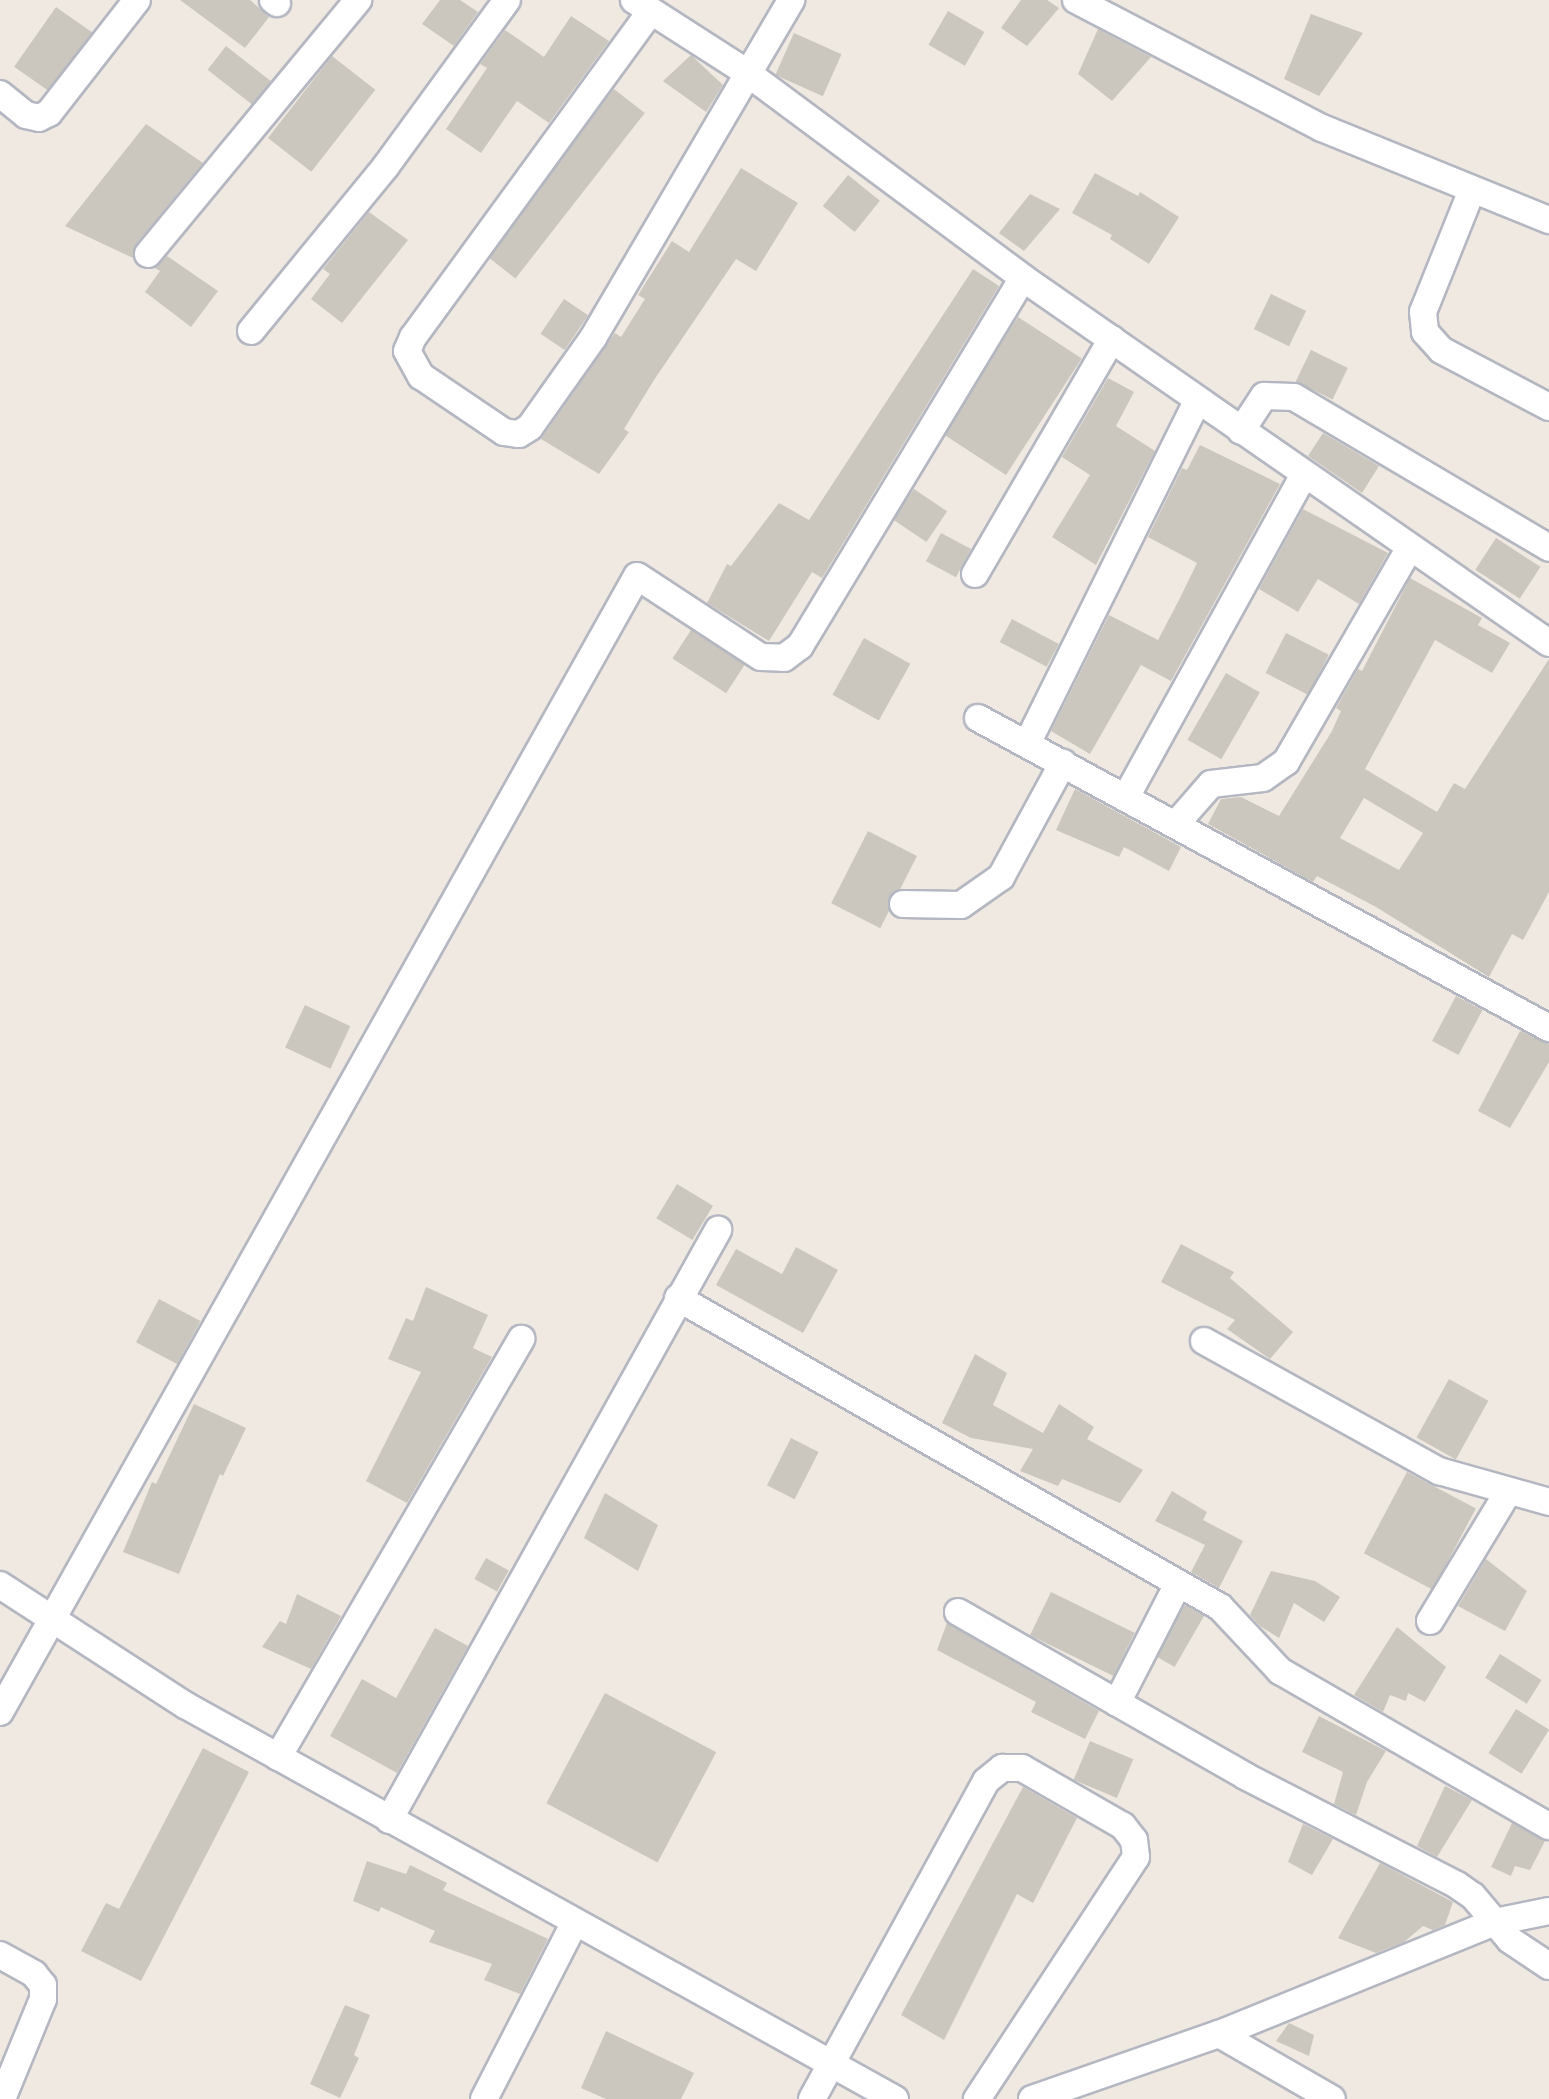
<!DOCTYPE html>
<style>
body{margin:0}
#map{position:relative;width:1549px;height:2099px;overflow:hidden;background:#efe9e1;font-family:Signika,sans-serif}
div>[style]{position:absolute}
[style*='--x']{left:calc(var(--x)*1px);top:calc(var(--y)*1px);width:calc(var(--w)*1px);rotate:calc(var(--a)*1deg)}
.building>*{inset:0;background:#cbc7bf;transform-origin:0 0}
.roads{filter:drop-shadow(2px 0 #b4b7c1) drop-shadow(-2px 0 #b4b7c1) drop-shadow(0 2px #b4b7c1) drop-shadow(0 -2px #b4b7c1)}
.minor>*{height:26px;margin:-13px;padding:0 13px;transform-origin:13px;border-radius:13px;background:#fff}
span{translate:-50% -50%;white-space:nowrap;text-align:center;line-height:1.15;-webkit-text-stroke:6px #fff;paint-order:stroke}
</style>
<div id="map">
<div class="building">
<i style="clip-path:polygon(180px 0,250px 0,269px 17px,245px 48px)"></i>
<i style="clip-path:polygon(440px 0,460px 0,478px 12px,454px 46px,422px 24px)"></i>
<i style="clip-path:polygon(1021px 0,1047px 0,1059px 8px,1027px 46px,1001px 28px)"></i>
<i style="left:56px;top:7px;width:44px;height:73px;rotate:35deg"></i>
<i style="left:948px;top:11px;width:42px;height:39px;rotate:30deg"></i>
<i style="clip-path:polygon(1311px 14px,1363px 33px,1319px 96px,1284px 79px)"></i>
<i style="clip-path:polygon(571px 16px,609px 41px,549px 123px,517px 101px,481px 153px,446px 129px,487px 68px,480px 64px,505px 30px,544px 57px)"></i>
<i style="clip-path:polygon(1098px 29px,1151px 57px,1112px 101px,1078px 74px)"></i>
<i style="left:794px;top:33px;width:52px;height:46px;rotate:24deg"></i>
<i style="left:226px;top:46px;width:57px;height:30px;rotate:38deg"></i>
<i style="clip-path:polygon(691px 55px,723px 85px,706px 112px,663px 81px)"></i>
<i style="left:332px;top:56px;width:55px;height:104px;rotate:38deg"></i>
<i style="left:614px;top:89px;width:39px;height:210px;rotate:38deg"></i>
<i style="clip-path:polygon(146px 124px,203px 163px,136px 244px,133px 258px,65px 226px)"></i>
<i style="clip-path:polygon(741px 168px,798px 203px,756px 271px,736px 259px,654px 380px,624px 429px,629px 432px,599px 474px,541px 439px,615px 333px,621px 337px,645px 299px,638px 295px,672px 241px,689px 252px)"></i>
<i style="clip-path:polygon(1095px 173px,1138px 196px,1140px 192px,1179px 217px,1149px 264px,1110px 239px,1112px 235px,1072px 213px)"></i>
<i style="left:848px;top:175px;width:41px;height:40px;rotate:39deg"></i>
<i style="clip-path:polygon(1030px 194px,1060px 209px,1024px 251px,999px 233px)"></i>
<i style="clip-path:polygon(369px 212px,408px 240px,342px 323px,311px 299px,330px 274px,323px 269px)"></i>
<i style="clip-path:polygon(167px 256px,218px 291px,191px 327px,145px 292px,160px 271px,155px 268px)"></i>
<i style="clip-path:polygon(973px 269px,999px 286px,822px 578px,812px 572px,769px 641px,707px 603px,727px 564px,731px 566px,779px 503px,809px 520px)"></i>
<i style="left:1271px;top:294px;width:39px;height:39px;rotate:26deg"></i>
<i style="left:564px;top:299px;width:29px;height:42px;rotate:34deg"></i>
<i style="left:1018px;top:317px;width:76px;height:139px;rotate:33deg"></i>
<i style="left:1311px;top:350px;width:41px;height:35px;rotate:26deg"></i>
<i style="clip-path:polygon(1108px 378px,1134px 392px,1116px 426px,1155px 451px,1096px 565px,1052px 537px,1090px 475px,1062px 457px)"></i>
<i style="clip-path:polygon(1323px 433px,1379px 466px,1362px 493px,1308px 456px)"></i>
<i style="clip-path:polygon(1200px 445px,1280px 484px,1171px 681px,1141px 665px,1090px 754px,1051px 731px,1109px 615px,1158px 640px,1179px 600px,1197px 563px,1148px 537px,1182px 468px,1187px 470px)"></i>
<i style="left:914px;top:489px;width:40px;height:37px;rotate:34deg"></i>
<i style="clip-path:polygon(1303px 509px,1388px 553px,1359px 604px,1318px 579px,1298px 612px,1259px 589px)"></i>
<i style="left:941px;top:533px;width:34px;height:32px;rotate:28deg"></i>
<i style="left:1496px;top:538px;width:53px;height:38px;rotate:33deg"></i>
<i style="clip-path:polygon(evenodd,1410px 578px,1482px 618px,1478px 625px,1510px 643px,1492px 673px,1435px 640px,1365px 769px,1437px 812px,1454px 783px,1465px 789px,1549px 659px,1549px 892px,1523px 940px,1512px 934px,1489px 977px,1376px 907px,1317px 876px,1313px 882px,1208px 824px,1221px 799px,1241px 797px,1279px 816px,1332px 731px,1341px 711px,1336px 708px,1358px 669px,1362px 671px,1410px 578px,1364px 798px,1423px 833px,1399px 870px,1340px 838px,1364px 798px)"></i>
<i style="left:1012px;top:619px;width:53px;height:26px;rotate:28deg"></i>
<i style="left:691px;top:630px;width:64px;height:34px;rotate:33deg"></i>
<i style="left:1286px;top:633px;width:48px;height:45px;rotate:27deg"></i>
<i style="left:864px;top:638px;width:53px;height:65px;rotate:29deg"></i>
<i style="left:1226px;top:673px;width:39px;height:77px;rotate:30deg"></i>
<i style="clip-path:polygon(1075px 789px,1181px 847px,1169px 871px,1124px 847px,1119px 857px,1056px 830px)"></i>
<i style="left:868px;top:831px;width:55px;height:81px;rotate:27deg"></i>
<i style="left:1456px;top:996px;width:30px;height:51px;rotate:28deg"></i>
<i style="left:305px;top:1005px;width:50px;height:47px;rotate:25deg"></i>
<i style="clip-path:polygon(1520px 1031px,1549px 1044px,1549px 1062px,1510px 1128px,1478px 1111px)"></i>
<i style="left:677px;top:1184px;width:42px;height:40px;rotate:31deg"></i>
<i style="clip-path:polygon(1181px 1244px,1234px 1272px,1230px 1278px,1293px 1332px,1270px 1359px,1227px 1329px,1235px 1320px,1161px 1282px)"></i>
<i style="clip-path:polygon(796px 1247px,838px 1270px,803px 1333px,716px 1285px,736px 1249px,782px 1274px)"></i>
<i style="clip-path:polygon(426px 1287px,488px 1315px,473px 1348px,492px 1357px,407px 1503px,366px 1481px,421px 1372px,388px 1359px,406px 1318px,413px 1321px)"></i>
<i style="left:159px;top:1299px;width:47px;height:49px;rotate:28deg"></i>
<i style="clip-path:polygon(975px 1354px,1007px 1373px,993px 1405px,1043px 1433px,1059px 1404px,1094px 1427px,1087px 1439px,1143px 1470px,1120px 1503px,1062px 1479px,1058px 1486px,1020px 1471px,1033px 1449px,971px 1438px,942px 1423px)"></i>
<i style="left:1449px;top:1379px;width:45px;height:67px;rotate:29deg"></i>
<i style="clip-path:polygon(194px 1404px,246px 1428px,223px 1476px,220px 1474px,179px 1574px,123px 1552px,152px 1482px,156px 1484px)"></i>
<i style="left:791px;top:1438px;width:31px;height:53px;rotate:27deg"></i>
<i style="left:1407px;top:1472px;width:78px;height:92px;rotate:28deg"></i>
<i style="clip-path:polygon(1172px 1491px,1207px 1512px,1203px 1520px,1243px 1541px,1219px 1588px,1191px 1572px,1205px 1545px,1155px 1521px)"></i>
<i style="clip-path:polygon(605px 1493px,658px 1525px,638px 1571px,584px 1538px)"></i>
<i style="left:486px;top:1558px;width:26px;height:24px;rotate:29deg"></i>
<i style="clip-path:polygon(1486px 1559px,1527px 1591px,1505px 1631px,1458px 1606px)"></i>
<i style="clip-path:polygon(1271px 1571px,1315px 1581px,1340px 1597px,1324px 1622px,1294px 1603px,1279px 1638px,1260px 1626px,1250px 1615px)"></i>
<i style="left:1051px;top:1592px;width:93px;height:48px;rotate:26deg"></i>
<i style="clip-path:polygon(297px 1594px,341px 1616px,311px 1669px,262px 1647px,280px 1621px,286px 1624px)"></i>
<i style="left:1185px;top:1605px;width:22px;height:59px;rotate:30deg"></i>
<i style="clip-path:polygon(947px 1623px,1099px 1711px,1085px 1739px,1031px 1712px,1036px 1702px,937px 1650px)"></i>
<i style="clip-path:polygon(1397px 1627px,1446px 1667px,1425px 1702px,1408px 1693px,1406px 1701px,1390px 1695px,1383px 1712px,1354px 1695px)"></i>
<i style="clip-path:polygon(435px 1628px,468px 1646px,397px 1773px,330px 1736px,362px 1679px,396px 1698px)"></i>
<i style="left:1500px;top:1654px;width:49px;height:28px;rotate:32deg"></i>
<i style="left:605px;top:1693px;width:126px;height:125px;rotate:28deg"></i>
<i style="left:1516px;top:1709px;width:39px;height:52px;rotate:32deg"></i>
<i style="clip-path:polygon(1319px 1716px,1386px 1751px,1367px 1782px,1356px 1815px,1334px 1804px,1343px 1772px,1302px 1752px)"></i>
<i style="left:1090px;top:1741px;width:47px;height:42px;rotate:23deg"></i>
<i style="clip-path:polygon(203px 1748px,249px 1772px,141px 1981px,81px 1951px,106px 1903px,119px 1909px)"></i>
<i style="clip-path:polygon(1445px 1786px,1472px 1800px,1437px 1857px,1417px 1846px)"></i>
<i style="clip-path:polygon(1023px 1787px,1077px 1818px,1033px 1903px,1017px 1894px,944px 2040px,901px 2015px)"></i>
<i style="clip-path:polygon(1512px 1823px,1545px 1841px,1530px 1870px,1515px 1866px,1511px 1876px,1491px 1867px)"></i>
<i style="clip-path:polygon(1303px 1824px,1333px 1839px,1312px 1875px,1288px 1862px)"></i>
<i style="clip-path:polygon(367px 1861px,406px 1874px,410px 1865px,447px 1883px,443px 1890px,548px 1939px,520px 1994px,484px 1980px,492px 1964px,429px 1942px,435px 1931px,381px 1907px,379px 1912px,353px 1901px)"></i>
<i style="clip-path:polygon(1380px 1863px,1453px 1902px,1445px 1925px,1433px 1930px,1423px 1926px,1404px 1942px,1376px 1953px,1338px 1938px)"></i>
<i style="clip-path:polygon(345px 2005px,370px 2015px,354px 2055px,359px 2058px,340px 2098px,310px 2084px)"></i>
<i style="clip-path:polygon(1289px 2023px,1314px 2035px,1309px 2056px,1276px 2041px)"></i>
<i style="clip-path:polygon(606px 2031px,694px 2073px,681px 2099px,606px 2099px,581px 2088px)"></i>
</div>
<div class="roads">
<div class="minor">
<i style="--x:273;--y:0;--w:5;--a:37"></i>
<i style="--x:634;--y:0;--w:133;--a:32.7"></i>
<i style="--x:746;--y:72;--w:345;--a:36.6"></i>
<i style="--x:1023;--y:278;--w:640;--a:34.76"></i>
<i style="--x:1076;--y:0;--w:277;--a:27.5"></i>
<i style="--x:1322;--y:128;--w:245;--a:22.1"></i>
<i style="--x:651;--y:11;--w:404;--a:126.1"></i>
<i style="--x:413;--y:337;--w:15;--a:113"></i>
<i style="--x:407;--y:351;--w:29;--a:61"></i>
<i style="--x:421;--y:376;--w:100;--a:34"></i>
<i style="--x:504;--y:432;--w:15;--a:8"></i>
<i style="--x:519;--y:434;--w:13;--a:-32"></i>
<i style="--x:530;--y:427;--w:109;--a:-54.7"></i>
<i style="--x:593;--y:338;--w:392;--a:-59.6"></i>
<i style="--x:0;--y:94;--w:33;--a:39"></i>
<i style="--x:26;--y:115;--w:13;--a:13"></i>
<i style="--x:39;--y:118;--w:11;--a:-27"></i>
<i style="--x:49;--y:113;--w:143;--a:-52.1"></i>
<i style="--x:1472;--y:190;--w:131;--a:111.9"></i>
<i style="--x:1423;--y:312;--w:20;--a:84"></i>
<i style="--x:1425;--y:332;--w:24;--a:48"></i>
<i style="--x:1441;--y:350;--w:122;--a:27.8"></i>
<i style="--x:148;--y:254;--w:330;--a:-50.4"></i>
<i style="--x:251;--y:331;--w:213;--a:-50.7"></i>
<i style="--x:386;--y:166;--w:205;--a:-53.9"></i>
<i style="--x:1241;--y:431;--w:42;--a:-56.7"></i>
<i style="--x:1264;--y:396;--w:30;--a:2"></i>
<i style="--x:1294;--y:397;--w:296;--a:30.6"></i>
<i style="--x:975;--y:574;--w:272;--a:-59.8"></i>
<i style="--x:978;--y:718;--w:650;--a:28.5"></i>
<i style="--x:1027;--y:744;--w:384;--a:-63.6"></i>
<i style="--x:1126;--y:797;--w:369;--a:-61.1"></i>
<i style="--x:1176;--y:824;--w:53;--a:-48.8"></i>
<i style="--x:1211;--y:784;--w:52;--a:-6.6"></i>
<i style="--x:1263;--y:778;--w:28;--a:-35"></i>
<i style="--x:1286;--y:762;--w:248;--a:-60"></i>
<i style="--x:903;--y:904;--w:58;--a:1"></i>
<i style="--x:961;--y:905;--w:49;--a:-35"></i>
<i style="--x:1001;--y:877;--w:130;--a:-61.5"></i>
<i style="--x:678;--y:1298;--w:624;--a:29.69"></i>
<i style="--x:1220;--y:1607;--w:88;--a:46.8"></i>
<i style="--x:1280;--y:1671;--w:310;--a:30"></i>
<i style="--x:1204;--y:1341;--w:269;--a:29"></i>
<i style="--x:1439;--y:1471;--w:114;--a:15.7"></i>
<i style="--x:0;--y:1585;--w:221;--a:33"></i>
<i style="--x:185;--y:1705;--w:812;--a:29.03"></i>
<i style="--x:958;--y:1612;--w:331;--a:29.7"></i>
<i style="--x:1245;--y:1776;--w:238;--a:27.2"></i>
<i style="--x:1457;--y:1885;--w:19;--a:35"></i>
<i style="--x:1473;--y:1896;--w:57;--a:49.9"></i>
<i style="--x:1510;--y:1940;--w:47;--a:33.7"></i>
<i style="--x:1430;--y:1621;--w:151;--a:-58.8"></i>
<i style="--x:1117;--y:1703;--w:134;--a:-62.9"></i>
<i style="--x:0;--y:1712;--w:1302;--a:-60.72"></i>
<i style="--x:637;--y:576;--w:148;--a:33.2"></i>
<i style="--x:761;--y:657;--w:23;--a:2"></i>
<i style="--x:784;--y:658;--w:20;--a:-37"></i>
<i style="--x:800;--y:646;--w:430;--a:-58.8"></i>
<i style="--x:278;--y:1757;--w:484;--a:-59.8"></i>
<i style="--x:389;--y:1820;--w:676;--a:-60.85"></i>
<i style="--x:0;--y:1955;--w:39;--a:29"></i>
<i style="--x:34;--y:1974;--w:14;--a:51"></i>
<i style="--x:43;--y:1985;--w:14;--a:90"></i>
<i style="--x:43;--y:1999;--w:108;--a:112.3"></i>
<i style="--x:1219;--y:2034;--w:130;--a:29.9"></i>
<i style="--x:484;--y:2099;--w:197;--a:-62.8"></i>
<i style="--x:812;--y:2099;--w:362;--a:-61.3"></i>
<i style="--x:986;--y:1781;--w:21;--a:-39"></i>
<i style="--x:1002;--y:1768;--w:20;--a:0"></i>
<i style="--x:1022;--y:1768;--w:116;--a:29.9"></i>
<i style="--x:1123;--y:1826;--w:18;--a:52"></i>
<i style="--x:1134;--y:1840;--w:17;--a:83"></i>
<i style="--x:1136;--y:1857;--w:290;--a:123.3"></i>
<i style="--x:1032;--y:2099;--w:198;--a:-19.2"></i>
<i style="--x:1219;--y:2034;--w:298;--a:-22.1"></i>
<i style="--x:1495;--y:1922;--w:55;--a:-11.5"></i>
</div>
</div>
</div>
